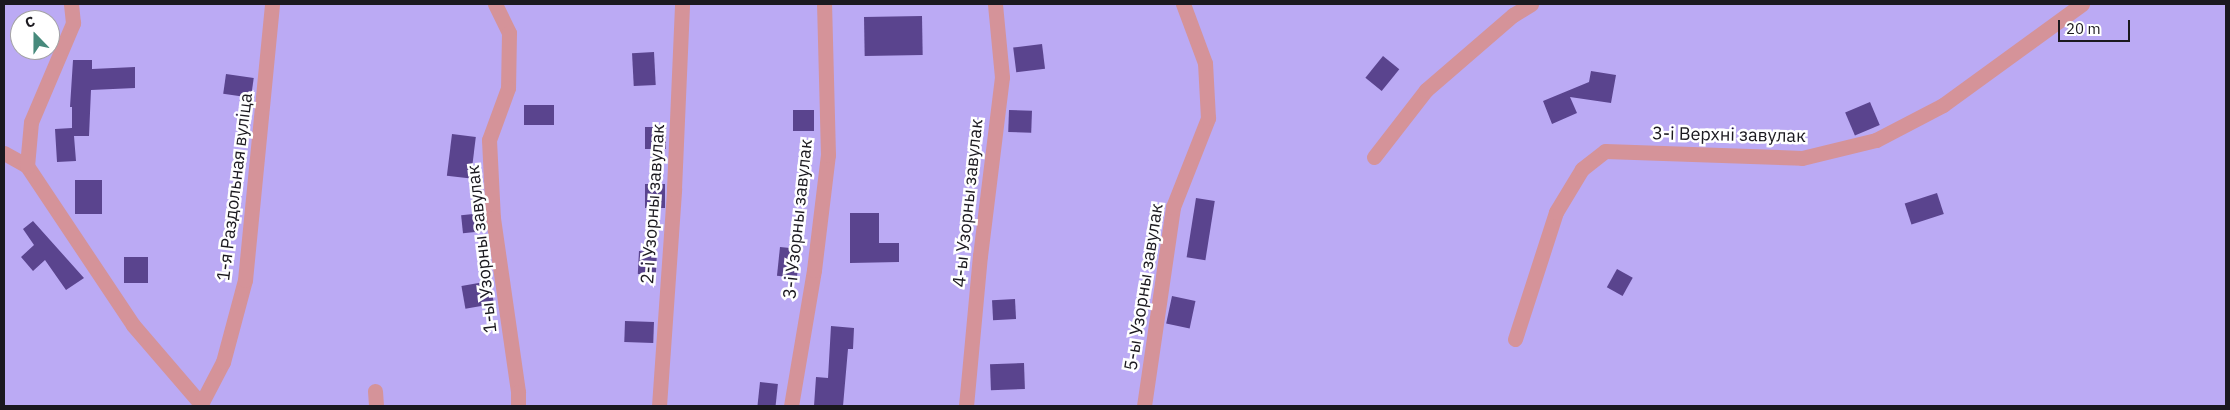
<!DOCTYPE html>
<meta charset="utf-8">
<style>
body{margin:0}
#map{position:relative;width:2230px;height:410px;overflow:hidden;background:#e9e6f6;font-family:"IBM Plex Sans",sans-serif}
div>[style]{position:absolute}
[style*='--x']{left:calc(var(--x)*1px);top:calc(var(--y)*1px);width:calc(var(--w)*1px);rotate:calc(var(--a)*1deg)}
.green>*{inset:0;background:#bbaaf4}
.building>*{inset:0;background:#5a448e;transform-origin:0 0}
.minor>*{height:15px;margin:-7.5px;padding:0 7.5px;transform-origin:7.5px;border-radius:7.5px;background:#d59399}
span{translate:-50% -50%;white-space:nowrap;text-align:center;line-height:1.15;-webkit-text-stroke:5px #fff;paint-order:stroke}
.street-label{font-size:18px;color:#1b191f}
.frame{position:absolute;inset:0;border:5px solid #1b191f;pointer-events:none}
.north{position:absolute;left:10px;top:10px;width:50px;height:50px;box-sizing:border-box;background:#fff;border:1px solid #a4a3a5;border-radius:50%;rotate:338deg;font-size:14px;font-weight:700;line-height:20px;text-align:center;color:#1b191f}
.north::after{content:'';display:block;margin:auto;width:18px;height:22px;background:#478a7c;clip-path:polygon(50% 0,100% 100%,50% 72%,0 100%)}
.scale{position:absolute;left:2058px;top:20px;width:72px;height:22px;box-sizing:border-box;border:2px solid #1b191f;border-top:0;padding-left:6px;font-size:15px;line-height:18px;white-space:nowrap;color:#1b191f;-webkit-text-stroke:4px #fff;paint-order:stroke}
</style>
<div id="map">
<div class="green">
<i style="clip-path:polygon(evenodd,4px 4px,2226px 4px,2226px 406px,4px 406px,4px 4px,20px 20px,50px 20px,50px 50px,20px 50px,20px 20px)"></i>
</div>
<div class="building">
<i style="left:922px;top:16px;width:39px;height:58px;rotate:89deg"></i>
<i style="left:1042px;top:44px;width:25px;height:29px;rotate:83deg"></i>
<i style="left:654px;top:52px;width:33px;height:22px;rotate:87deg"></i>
<i style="left:1383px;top:56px;width:21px;height:28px;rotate:39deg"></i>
<i style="clip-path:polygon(73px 60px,92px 60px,92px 69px,135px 67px,135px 88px,91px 90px,89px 136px,74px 136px,76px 161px,57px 162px,55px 129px,72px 128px,72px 107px,70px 107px)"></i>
<i style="clip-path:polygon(1591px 71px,1616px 75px,1611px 103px,1570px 97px,1577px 113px,1552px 124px,1543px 101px,1589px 82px)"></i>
<i style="left:226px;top:74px;width:28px;height:20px;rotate:8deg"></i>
<i style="left:1870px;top:102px;width:25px;height:27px;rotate:67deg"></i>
<i style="left:524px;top:105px;width:30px;height:20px"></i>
<i style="left:814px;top:110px;width:21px;height:21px;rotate:90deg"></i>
<i style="left:1009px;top:110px;width:23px;height:22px;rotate:2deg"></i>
<i style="left:666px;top:127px;width:22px;height:21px;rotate:90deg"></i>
<i style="left:452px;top:134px;width:24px;height:42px;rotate:7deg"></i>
<i style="left:75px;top:180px;width:27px;height:34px"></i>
<i style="left:645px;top:184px;width:20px;height:24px"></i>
<i style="left:1937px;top:193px;width:22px;height:34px;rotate:72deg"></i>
<i style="left:1196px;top:198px;width:19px;height:60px;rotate:9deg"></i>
<i style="left:483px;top:213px;width:18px;height:22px;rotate:84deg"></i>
<i style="clip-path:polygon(850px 213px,879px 213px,879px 243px,899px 243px,899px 262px,850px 263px)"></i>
<i style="clip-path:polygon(33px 221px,84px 278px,66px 290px,45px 260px,33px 271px,21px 257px,34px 245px,23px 229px)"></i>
<i style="left:780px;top:247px;width:20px;height:29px;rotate:6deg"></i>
<i style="left:639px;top:251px;width:18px;height:23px;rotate:3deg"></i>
<i style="left:148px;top:257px;width:26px;height:24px;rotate:90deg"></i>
<i style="left:1617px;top:269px;width:18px;height:21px;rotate:29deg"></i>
<i style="left:490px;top:281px;width:23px;height:29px;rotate:80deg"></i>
<i style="left:1172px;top:296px;width:24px;height:28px;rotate:12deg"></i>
<i style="left:1015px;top:299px;width:20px;height:23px;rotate:87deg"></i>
<i style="left:625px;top:321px;width:29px;height:21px;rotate:2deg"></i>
<i style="clip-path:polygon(831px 326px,854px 328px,853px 349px,848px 349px,843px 406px,814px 406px,816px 377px,828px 378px)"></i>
<i style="left:1024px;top:363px;width:26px;height:34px;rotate:88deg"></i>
<i style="left:760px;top:382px;width:18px;height:24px;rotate:6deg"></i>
</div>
<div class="minor">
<i style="--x:495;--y:4;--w:32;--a:64"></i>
<i style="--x:509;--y:33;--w:55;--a:91"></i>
<i style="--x:508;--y:88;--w:55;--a:110.1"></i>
<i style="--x:489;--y:140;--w:78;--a:87.1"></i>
<i style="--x:493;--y:218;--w:176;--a:81.8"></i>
<i style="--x:518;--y:392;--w:14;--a:90"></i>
<i style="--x:4;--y:153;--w:26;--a:29"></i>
<i style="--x:27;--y:166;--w:191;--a:56.3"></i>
<i style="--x:133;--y:325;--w:104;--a:49.3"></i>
<i style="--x:201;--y:404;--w:47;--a:-62.4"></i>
<i style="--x:223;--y:362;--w:85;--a:-75"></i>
<i style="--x:245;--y:280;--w:277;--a:-84.4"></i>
<i style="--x:1374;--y:157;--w:85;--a:-52.2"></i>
<i style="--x:1426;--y:90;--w:115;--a:-40.8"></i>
<i style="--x:1513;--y:15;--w:21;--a:-31"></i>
<i style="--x:27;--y:166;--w:44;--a:-84.8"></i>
<i style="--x:31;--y:122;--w:108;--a:-67"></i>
<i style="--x:73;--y:23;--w:19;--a:-96"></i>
<i style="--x:1515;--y:339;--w:133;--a:-72.1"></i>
<i style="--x:1556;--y:212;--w:50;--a:-58.8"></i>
<i style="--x:1582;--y:169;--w:29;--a:-38"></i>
<i style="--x:1605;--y:151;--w:197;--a:2"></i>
<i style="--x:1802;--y:158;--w:76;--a:-13.7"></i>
<i style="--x:1876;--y:140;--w:76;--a:-27.6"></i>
<i style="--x:1943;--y:105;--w:172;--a:-36"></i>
<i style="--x:375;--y:391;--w:15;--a:86"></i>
<i style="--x:659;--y:406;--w:218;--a:-86"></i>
<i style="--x:674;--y:189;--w:185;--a:-87.5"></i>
<i style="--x:791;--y:406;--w:138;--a:-80.4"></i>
<i style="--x:814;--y:270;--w:116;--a:-83.1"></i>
<i style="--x:828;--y:155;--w:151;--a:-91.5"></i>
<i style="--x:966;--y:406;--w:151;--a:-84.7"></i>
<i style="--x:980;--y:256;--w:180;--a:-83"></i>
<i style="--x:1002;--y:77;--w:73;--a:-95.5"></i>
<i style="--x:1144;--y:406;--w:201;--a:-81.7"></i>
<i style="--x:1173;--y:207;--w:96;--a:-68.5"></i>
<i style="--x:1208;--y:118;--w:55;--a:-93.1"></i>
<i style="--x:1205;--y:63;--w:63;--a:-110.4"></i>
</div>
<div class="street-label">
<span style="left:1729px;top:135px;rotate:1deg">3-і Верхні завулак</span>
<span style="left:235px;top:187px;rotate:-83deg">1-я Раздольная вуліца</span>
<span style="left:968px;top:203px;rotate:-84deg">4-ы Узорны завулак</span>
<span style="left:653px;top:204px;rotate:-86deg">2-і Узорны завулак</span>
<span style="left:798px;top:219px;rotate:-84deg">3-і Узорны завулак</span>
<span style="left:482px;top:249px;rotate:-96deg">1-ы Узорны завулак</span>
<span style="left:1144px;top:287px;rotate:-81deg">5-ы Узорны завулак</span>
</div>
<div class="frame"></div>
<div class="north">С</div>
<div class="scale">20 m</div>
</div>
